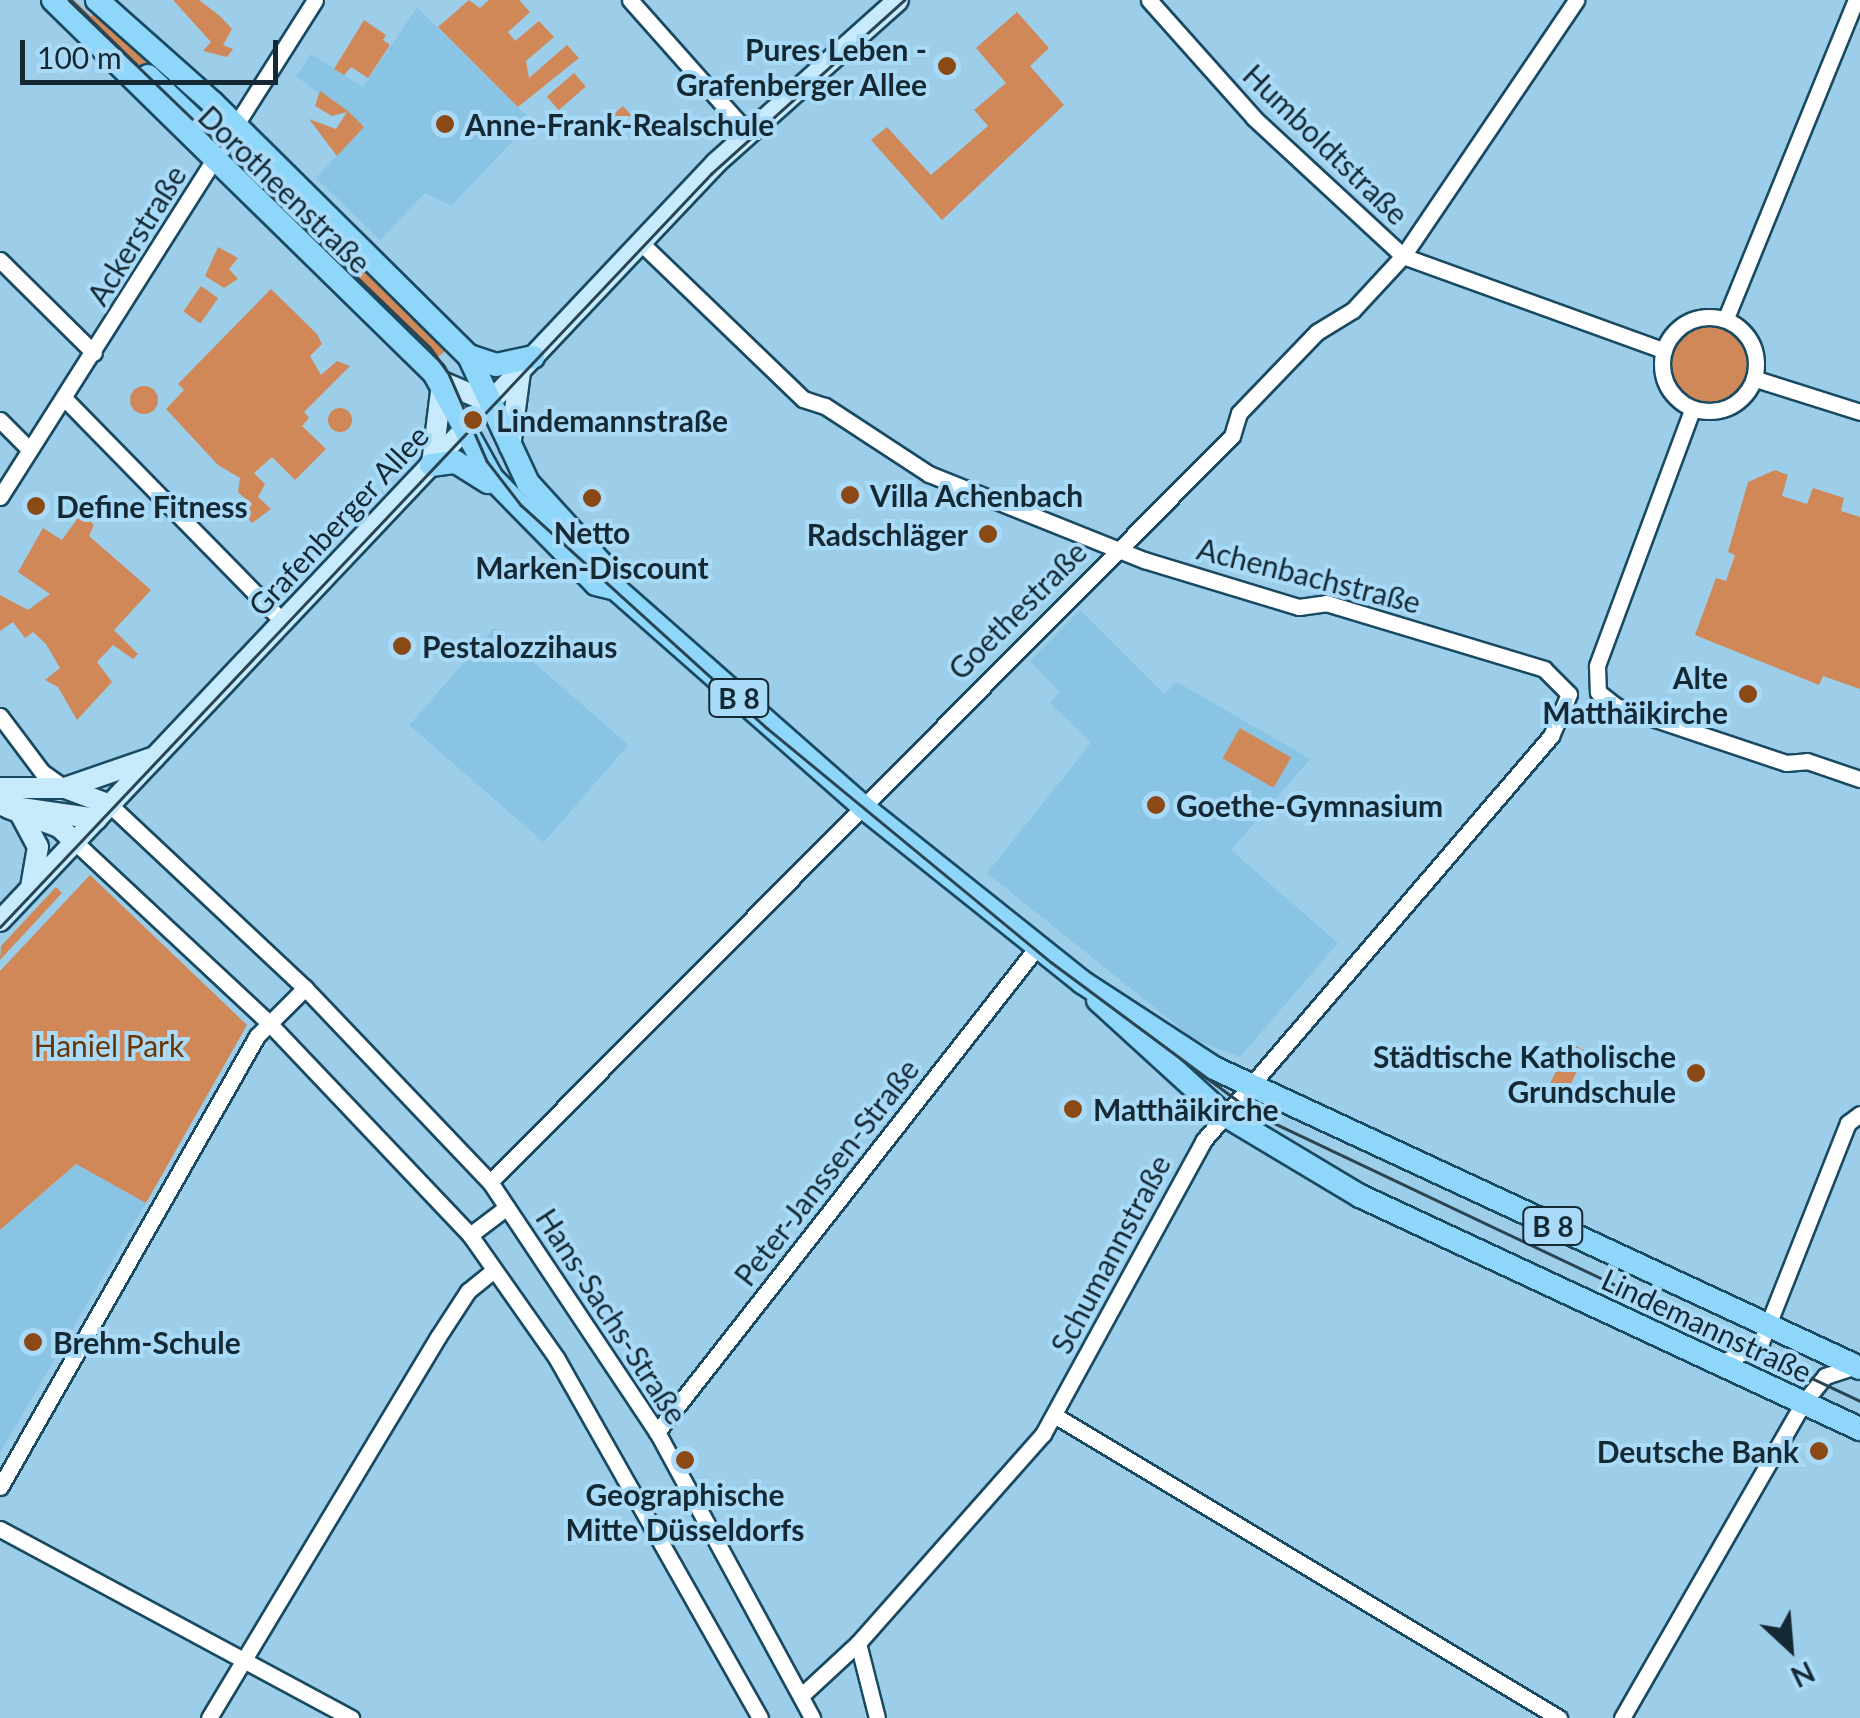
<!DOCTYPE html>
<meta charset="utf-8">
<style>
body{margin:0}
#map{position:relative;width:1860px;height:1718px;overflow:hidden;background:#9cceea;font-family:Lato,sans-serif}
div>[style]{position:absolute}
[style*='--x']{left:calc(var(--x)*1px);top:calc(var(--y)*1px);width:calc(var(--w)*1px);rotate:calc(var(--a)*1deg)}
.built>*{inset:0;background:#8ac4e5;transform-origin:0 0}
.green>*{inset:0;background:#d08858;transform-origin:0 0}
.round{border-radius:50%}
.roads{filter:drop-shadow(2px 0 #194a62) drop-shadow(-2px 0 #194a62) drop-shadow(0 2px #194a62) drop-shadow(0 -2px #194a62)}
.minor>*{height:15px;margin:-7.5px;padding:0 7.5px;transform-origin:7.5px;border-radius:7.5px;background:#fff}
.minor>.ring{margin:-7.5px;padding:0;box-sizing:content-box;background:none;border:15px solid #fff;border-radius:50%}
.secondary>*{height:20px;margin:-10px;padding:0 10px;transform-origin:10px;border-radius:10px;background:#c7ebfc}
.primary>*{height:22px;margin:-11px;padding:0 11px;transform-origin:11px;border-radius:11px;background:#8fd7fa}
.tram>*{height:2.5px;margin:-1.25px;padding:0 1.25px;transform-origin:1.25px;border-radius:1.25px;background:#2b4452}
.dots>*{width:28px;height:28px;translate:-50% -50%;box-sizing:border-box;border:5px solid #a9dbf8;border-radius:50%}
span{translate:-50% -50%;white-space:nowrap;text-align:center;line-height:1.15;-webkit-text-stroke:8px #a9dbf8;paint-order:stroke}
.shield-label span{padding:2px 8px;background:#a9dbf8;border:2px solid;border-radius:8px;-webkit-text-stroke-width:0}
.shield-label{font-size:28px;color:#152934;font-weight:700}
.poi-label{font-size:30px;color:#152934;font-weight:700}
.right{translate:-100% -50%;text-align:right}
.left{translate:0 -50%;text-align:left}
.street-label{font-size:30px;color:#152934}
.park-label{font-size:30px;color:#6c3402}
.north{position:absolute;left:1740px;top:1598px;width:100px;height:100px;-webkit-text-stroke:8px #a9dbf8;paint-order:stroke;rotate:154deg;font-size:28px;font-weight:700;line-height:40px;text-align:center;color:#152934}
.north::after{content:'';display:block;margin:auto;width:35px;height:45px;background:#152934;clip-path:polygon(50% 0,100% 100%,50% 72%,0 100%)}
.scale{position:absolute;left:20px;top:40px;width:258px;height:45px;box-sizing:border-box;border:5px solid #152934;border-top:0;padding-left:12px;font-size:30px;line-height:35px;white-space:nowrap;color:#152934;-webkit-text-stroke:8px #a9dbf8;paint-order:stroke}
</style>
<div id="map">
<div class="built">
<i style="clip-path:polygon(417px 7px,532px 121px,451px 206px,425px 193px,380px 240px,316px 178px,363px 127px,296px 76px,311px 54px,363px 87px)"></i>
<i style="clip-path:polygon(1080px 610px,1164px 694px,1177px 682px,1310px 759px,1231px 850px,1338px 943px,1240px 1057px,1195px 1040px,987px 873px,1091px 743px,1050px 703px,1060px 692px,1030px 661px)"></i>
<i style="left:494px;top:628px;width:178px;height:129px;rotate:41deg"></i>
<i style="clip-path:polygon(76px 1164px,146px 1203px,0 1453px,0 1230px)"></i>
</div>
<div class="green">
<i style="clip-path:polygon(64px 0,74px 0,91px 16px,98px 12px,193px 97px,190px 111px)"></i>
<i style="clip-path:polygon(173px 0,199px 0,220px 16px,232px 29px,223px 45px,233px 49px,227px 57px,203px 51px,211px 42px)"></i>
<i style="clip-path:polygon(469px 0,480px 8px,489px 0,519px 0,530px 12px,508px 32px,515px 41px,539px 21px,554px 37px,526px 61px,529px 78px,567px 45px,579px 58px,518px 107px,438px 27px)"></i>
<i style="clip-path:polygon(1017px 12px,1049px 48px,1030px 66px,1064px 105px,942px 220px,871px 140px,887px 127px,931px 175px,988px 126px,974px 110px,1006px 83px,976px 48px)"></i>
<i style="clip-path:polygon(364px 20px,386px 35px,383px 40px,390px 45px,368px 78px,351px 67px,344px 75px,334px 69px)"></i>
<i style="left:574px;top:73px;width:18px;height:36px;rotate:49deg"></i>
<i style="clip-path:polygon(320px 91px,348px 111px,364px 127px,337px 156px,309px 119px,336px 129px,347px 112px,332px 116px,315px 106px)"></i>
<i style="clip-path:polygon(623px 106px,631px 115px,611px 136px,601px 125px)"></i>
<i style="clip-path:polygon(257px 157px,295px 200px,447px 350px,435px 359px,245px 174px)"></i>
<i style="clip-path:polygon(218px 247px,238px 258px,229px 269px,238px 279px,224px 288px,205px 276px)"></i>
<i style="left:201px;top:286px;width:21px;height:31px;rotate:35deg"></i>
<i style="clip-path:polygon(271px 289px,317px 334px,322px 344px,310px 356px,321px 375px,337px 361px,350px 366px,304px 412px,309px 418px,302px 426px,326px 449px,295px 480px,272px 457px,254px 473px,265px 484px,258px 497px,271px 509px,252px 523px,244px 513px,252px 505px,238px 492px,240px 478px,218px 465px,166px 409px,184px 390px,178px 384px)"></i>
<i class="round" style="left:1663px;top:318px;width:92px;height:92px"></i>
<i class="round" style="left:130px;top:386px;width:28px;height:28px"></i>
<i class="round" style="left:328px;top:408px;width:24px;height:24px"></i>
<i style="clip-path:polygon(1775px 470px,1788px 475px,1782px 496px,1807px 504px,1813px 488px,1844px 498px,1841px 511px,1860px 517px,1860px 689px,1823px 676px,1819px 685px,1695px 635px,1716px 578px,1726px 581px,1735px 555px,1728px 552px,1748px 482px)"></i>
<i style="clip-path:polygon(82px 512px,94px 525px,89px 536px,151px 590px,114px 630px,138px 654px,133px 659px,113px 645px,97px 662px,112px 682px,77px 720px,58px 687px,45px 680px,60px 668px,46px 644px,33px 632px,25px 638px,13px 622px,0 631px,0 595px,28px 610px,50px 594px,18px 572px,43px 528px,62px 540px)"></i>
<i style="left:1240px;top:728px;width:59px;height:35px;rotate:30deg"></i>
<i style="clip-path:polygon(90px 875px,247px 1025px,146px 1203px,76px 1164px,0 1230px,0 971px)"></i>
<i style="clip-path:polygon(56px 887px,62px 893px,0 960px,1px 946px)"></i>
<i style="left:1569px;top:1043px;width:19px;height:57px;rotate:25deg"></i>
</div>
<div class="roads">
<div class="minor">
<i style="--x:630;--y:0;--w:178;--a:48.4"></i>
<i style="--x:1149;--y:0;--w:158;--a:48.3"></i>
<i style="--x:1254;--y:118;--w:203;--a:42.8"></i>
<i style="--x:1403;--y:256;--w:276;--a:19.9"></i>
<i style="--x:641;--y:243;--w:225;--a:43.9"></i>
<i style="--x:803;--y:399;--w:23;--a:18"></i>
<i style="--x:825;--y:406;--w:124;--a:33.2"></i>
<i style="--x:929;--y:474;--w:232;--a:21.8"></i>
<i style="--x:1144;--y:560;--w:162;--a:16.9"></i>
<i style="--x:1299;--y:607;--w:27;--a:-8"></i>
<i style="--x:1326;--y:603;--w:228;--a:16.8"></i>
<i style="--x:1544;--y:669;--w:35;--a:45"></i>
<i style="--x:1569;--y:694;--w:46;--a:113.2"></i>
<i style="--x:1551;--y:736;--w:533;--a:130.66"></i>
<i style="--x:1204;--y:1140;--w:335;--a:118.7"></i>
<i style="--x:1043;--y:1434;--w:279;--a:131.5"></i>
<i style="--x:858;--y:1643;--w:75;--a:137.2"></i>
<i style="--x:0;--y:260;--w:132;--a:44.7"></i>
<i class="ring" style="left:1662px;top:317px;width:79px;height:79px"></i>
<i style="--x:1726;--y:318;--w:344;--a:-67.8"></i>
<i style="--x:1756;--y:379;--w:109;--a:17.6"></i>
<i style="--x:64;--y:398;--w:313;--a:45.6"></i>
<i style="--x:1692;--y:410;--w:273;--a:110.4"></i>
<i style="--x:1597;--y:666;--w:26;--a:88"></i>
<i style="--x:1598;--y:692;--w:23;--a:38"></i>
<i style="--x:1616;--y:706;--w:179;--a:18.5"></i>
<i style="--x:1786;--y:763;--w:21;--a:-5"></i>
<i style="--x:1807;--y:761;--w:56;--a:18.8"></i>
<i style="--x:0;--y:420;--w:42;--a:45"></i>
<i style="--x:0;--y:497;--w:588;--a:-57.63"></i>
<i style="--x:0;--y:716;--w:70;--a:53.1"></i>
<i style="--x:42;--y:772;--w:28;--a:35"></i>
<i style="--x:110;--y:805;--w:267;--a:43.2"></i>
<i style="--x:305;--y:988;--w:268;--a:46.4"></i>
<i style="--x:490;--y:1182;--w:301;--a:56.3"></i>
<i style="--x:657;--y:1432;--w:325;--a:61.5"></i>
<i style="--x:75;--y:842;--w:265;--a:43"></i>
<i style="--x:269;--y:1023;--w:292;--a:46.5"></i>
<i style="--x:470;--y:1235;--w:151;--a:54.9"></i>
<i style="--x:557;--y:1359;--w:412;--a:60.5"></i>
<i style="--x:490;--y:1182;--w:1052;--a:-45.15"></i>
<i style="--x:1232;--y:436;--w:24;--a:-73"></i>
<i style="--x:1239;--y:413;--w:112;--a:-46.1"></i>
<i style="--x:1317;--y:332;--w:42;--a:-31.4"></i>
<i style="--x:1353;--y:310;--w:74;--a:-47.2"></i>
<i style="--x:1403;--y:256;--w:309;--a:-55.9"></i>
<i style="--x:470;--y:1235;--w:46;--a:-37.1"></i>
<i style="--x:1718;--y:1364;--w:46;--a:-24.3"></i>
<i style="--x:1760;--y:1345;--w:239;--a:-68.4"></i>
<i style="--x:1848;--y:1123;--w:15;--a:-37"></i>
<i style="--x:1054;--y:1415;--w:589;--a:30.96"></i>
<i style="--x:657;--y:1432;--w:618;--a:-51.91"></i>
<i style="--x:0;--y:1487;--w:519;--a:-60.32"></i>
<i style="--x:257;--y:1036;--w:68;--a:-45"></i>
<i style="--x:0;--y:1529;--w:399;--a:28.3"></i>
<i style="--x:858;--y:1643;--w:77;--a:75.8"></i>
<i style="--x:209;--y:1718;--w:445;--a:-59"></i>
<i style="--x:438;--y:1337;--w:55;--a:-56.9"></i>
<i style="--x:468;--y:1291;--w:33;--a:-39"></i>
<i style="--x:1622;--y:1718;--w:365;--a:-60.1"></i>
<i style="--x:1804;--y:1402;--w:33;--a:-51"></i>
<i style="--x:1825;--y:1376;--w:33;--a:-18"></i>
</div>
<div class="secondary">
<i style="--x:442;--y:382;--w:51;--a:23.1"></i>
<i style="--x:510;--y:447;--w:76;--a:-82.4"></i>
<i style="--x:432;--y:464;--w:81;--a:-82.9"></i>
<i style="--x:0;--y:788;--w:65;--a:0"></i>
<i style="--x:65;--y:788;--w:48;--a:20.7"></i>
<i style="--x:65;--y:788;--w:95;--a:-19"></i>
<i style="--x:0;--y:805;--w:98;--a:8.2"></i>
<i style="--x:8;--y:808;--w:54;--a:20.4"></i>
<i style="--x:59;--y:827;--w:22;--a:43"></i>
<i style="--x:21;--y:815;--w:36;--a:62"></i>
<i style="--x:38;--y:847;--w:41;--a:99.9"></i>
<i style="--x:0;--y:921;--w:1043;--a:-46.63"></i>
<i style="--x:716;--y:163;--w:244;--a:-41.8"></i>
</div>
<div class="primary">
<i style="--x:53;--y:0;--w:533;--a:44.39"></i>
<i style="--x:434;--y:373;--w:120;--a:61.1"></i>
<i style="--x:492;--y:478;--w:148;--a:45.5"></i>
<i style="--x:596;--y:584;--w:21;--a:14"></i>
<i style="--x:616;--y:589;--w:329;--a:41.4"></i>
<i style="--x:863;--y:807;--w:280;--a:38.6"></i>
<i style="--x:1082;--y:982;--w:158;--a:33.1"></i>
<i style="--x:1214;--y:1068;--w:712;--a:24.91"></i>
<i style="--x:97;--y:0;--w:155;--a:41.6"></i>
<i style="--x:213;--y:103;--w:360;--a:44.7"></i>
<i style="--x:469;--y:356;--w:140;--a:65.1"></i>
<i style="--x:528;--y:483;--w:119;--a:47.7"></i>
<i style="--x:608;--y:571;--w:20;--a:66"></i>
<i style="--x:148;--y:76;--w:75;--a:43.9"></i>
<i style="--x:202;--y:128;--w:31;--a:-9"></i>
<i style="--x:469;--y:356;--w:28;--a:18"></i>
<i style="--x:496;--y:365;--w:38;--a:-12"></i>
<i style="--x:431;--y:465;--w:25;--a:-7"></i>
<i style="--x:456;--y:462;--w:38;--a:32"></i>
<i style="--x:1098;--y:1000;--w:169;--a:42.4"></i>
<i style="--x:1223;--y:1114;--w:160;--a:30.9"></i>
<i style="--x:1360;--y:1196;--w:552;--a:24.99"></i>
</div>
</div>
<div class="tram">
<i style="--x:69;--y:0;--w:499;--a:43.9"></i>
<i style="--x:429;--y:346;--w:34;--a:54"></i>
<i style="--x:449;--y:374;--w:95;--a:66.4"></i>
<i style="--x:487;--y:461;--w:56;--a:52.3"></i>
<i style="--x:521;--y:505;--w:332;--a:42.2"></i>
<i style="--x:767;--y:728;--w:368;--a:39.5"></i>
<i style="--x:1051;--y:962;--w:257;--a:36.6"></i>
<i style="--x:1257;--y:1115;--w:667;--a:25.37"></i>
<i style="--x:0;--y:927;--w:1036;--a:-46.64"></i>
<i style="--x:711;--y:174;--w:260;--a:-42"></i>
</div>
<div class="dots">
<i style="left:947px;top:66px;background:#8b4916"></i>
<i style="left:445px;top:124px;background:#8b4916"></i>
<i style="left:473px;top:420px;background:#8b4916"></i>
<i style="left:850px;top:495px;background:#8b4916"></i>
<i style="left:592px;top:498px;background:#8b4916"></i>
<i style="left:36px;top:506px;background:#8b4916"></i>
<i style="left:988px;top:534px;background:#8b4916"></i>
<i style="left:402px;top:646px;background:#8b4916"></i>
<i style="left:1748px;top:694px;background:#8b4916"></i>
<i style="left:1156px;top:805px;background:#8b4916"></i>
<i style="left:1696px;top:1073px;background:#8b4916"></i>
<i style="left:1073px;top:1109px;background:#8b4916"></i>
<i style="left:33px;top:1342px;background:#8b4916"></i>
<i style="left:1819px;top:1451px;background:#8b4916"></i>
<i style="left:685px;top:1460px;background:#8b4916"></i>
</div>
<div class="shield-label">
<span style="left:739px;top:698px">B 8</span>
<span style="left:1553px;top:1226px">B 8</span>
</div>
<div class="poi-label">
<span class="right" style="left:927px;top:66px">Pures Leben -<br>Grafenberger Allee</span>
<span class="left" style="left:465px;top:124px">Anne-Frank-Realschule</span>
<span class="left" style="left:496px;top:420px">Lindemannstraße</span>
<span class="left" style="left:870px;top:495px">Villa Achenbach</span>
<span class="left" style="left:56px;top:506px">Define Fitness</span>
<span style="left:592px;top:549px">Netto<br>Marken-Discount</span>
<span class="right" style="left:968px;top:534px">Radschläger</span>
<span class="left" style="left:422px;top:646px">Pestalozzihaus</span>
<span class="right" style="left:1728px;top:694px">Alte<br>Matthäikirche</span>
<span class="left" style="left:1176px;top:805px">Goethe-Gymnasium</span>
<span class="right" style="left:1676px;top:1073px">Städtische Katholische<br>Grundschule</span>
<span class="left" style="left:1093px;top:1109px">Matthäikirche</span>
<span class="left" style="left:53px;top:1342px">Brehm-Schule</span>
<span class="right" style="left:1799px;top:1451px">Deutsche Bank</span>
<span style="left:685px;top:1511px">Geographische<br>Mitte Düsseldorfs</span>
</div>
<div class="street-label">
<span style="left:1326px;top:144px;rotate:44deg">Humboldtstraße</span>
<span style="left:285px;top:189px;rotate:44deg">Dorotheenstraße</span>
<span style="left:136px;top:235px;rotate:-58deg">Ackerstraße</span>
<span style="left:338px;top:520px;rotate:-47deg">Grafenberger Allee</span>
<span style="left:1309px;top:575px;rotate:14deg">Achenbachstraße</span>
<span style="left:1017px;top:610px;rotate:-45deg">Goethestraße</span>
<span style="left:826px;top:1172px;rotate:-52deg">Peter-Janssen-Straße</span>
<span style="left:1110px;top:1254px;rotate:-62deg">Schumannstraße</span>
<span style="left:612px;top:1316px;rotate:57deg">Hans-Sachs-Straße</span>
<span style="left:1707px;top:1325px;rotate:25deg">Lindemannstraße</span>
</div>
<div class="park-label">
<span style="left:109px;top:1045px">Haniel Park</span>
</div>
<div class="north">N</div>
<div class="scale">100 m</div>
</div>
